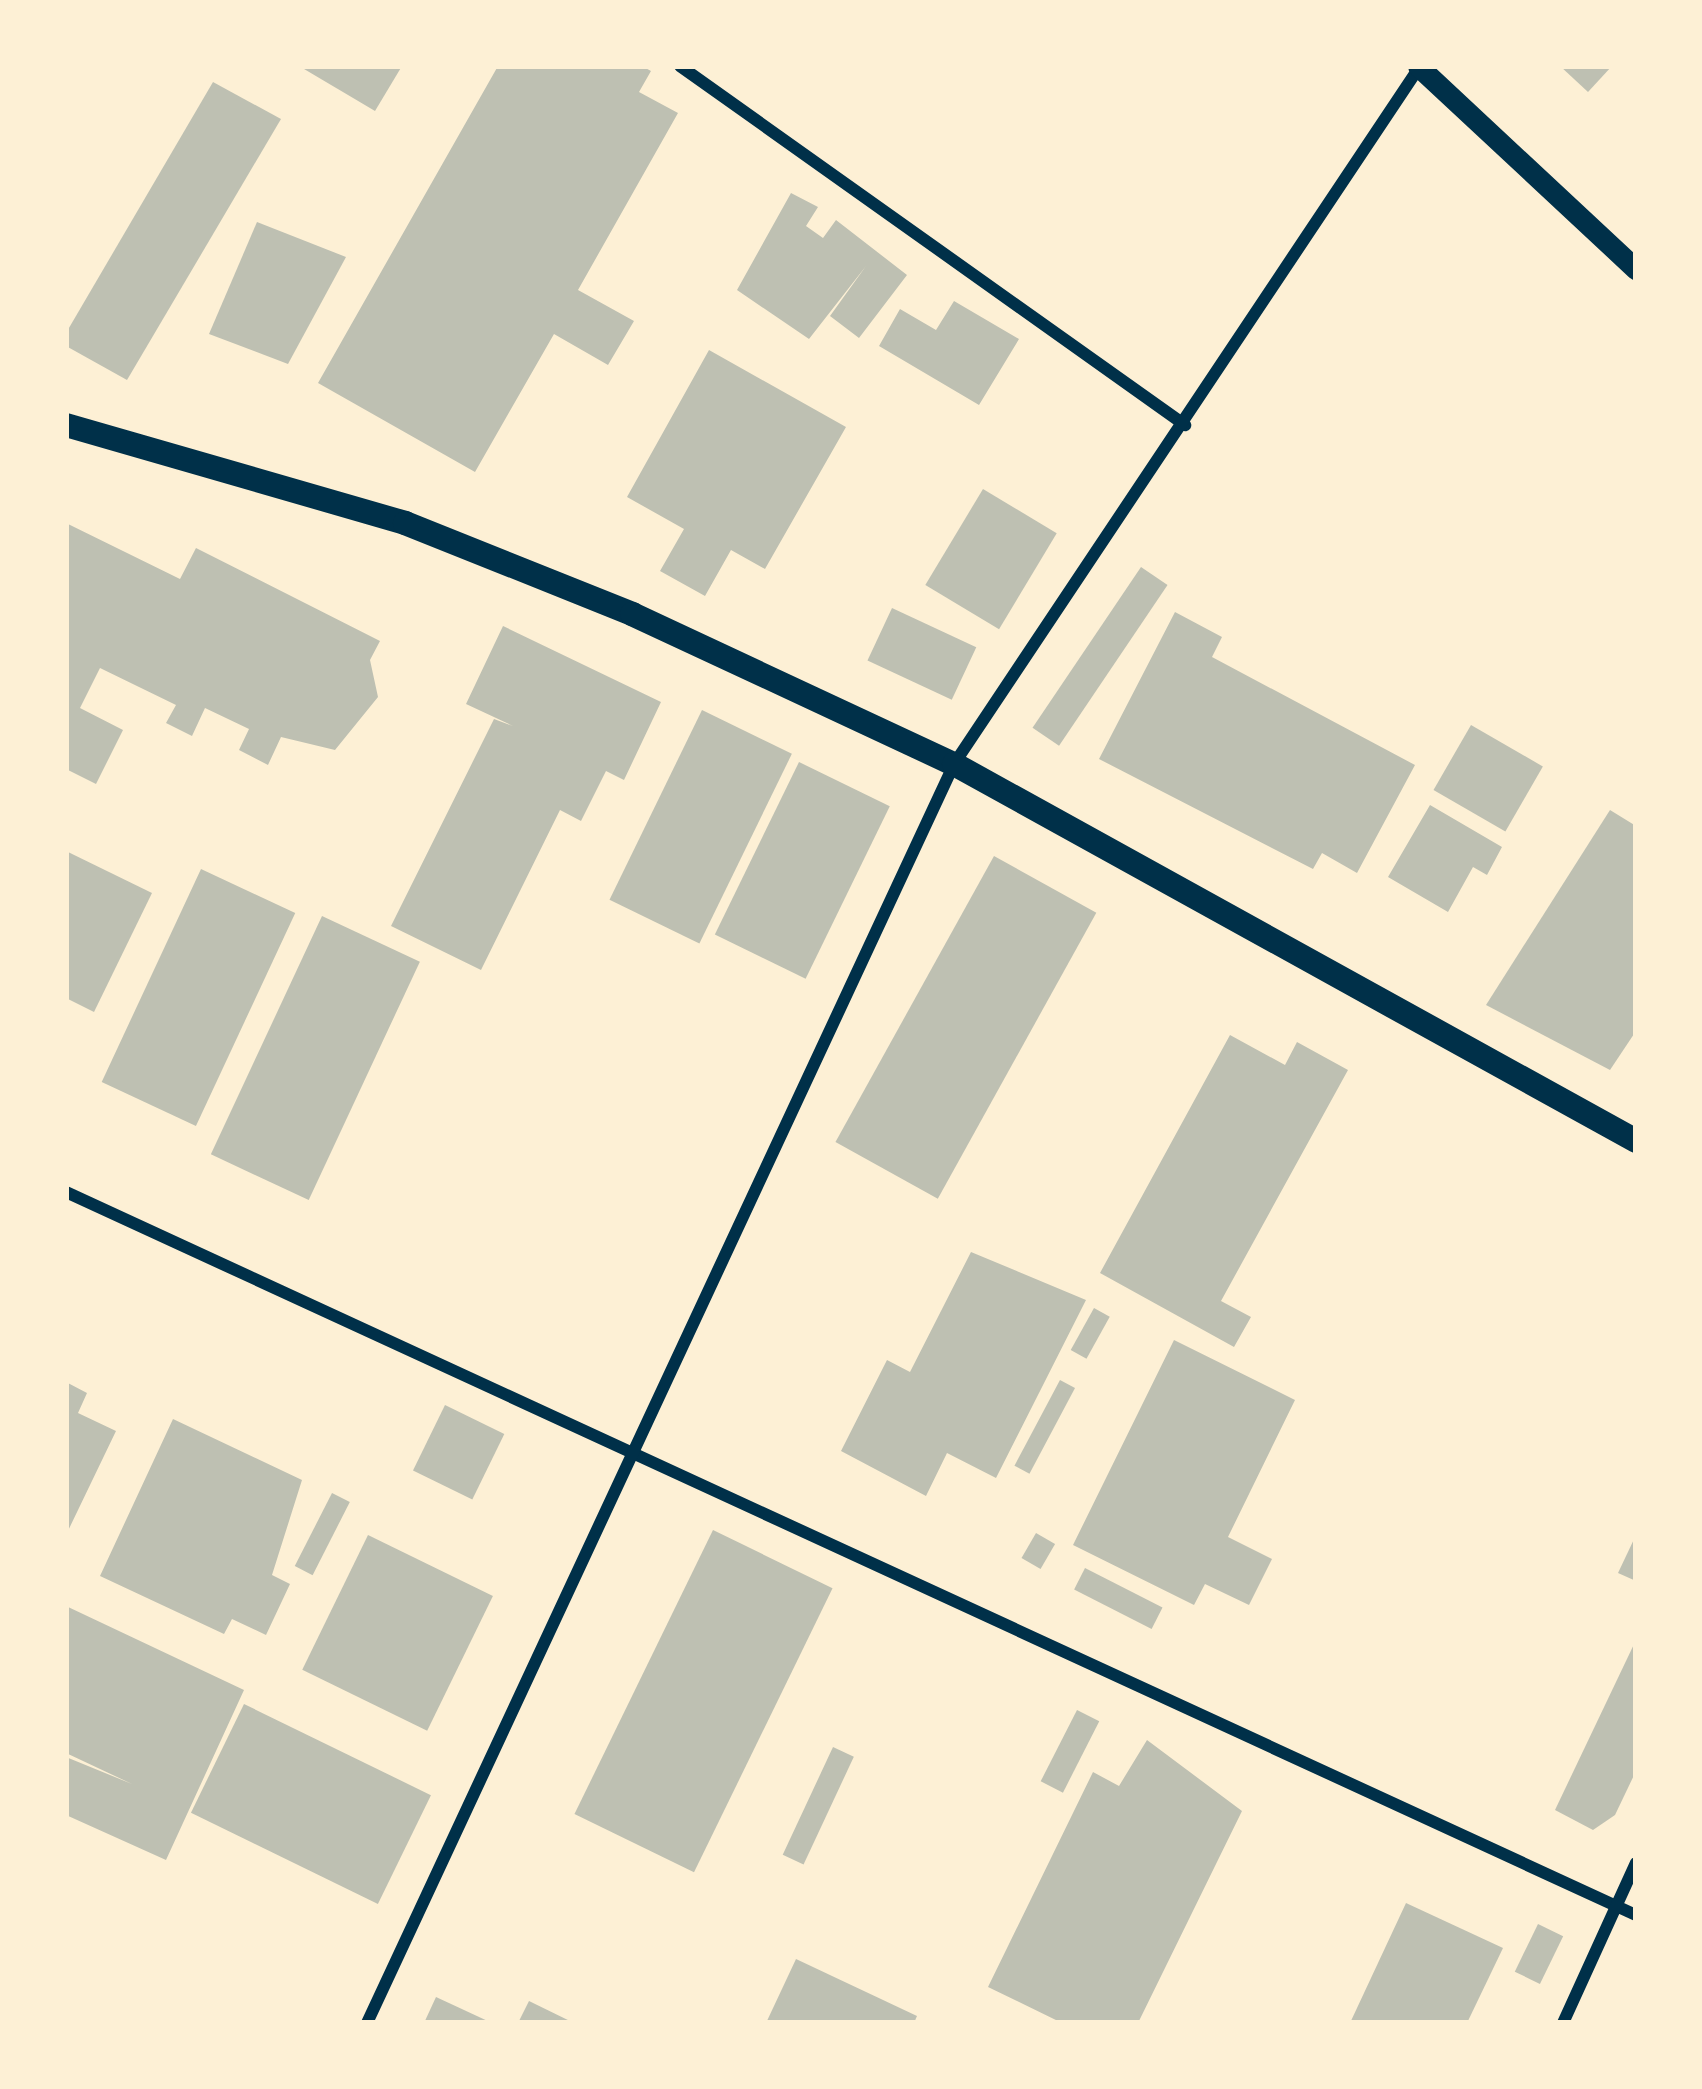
<!DOCTYPE html>
<style>
body{margin:0}
#map{position:relative;width:1702px;height:2089px;overflow:hidden;background:#fdf0d5;font-family:"Titillium Web",sans-serif}
div>[style]{position:absolute}
[style*='--x']{left:calc(var(--x)*1px);top:calc(var(--y)*1px);width:calc(var(--w)*1px);rotate:calc(var(--a)*1deg)}
.building>*{inset:0;background:#bec0b2;transform-origin:0 0}
.minor>*{height:12px;margin:-6px;padding:0 6px;transform-origin:6px;border-radius:6px;background:#003049}
.tertiary>*{height:21px;margin:-10.5px;padding:0 10.5px;transform-origin:10.5px;border-radius:10.5px;background:#003049}
.secondary>*{height:24px;margin:-12px;padding:0 12px;transform-origin:12px;border-radius:12px;background:#003049}
span{translate:-50% -50%;white-space:nowrap;text-align:center;line-height:1.15;-webkit-text-stroke:12px #fdf0d5;paint-order:stroke}
.frame{position:absolute;inset:0;border:69px solid #fdf0d5;pointer-events:none}
</style>
<div id="map">
<div class="building">
<i style="clip-path:polygon(299px 66px,402px 66px,375px 111px)"></i>
<i style="clip-path:polygon(498px 66px,642px 66px,651px 71px,639px 92px,678px 113px,578px 290px,634px 321px,608px 365px,554px 334px,475px 472px,318px 383px)"></i>
<i style="clip-path:polygon(1560px 66px,1612px 66px,1588px 92px)"></i>
<i style="clip-path:polygon(213px 82px,281px 119px,127px 380px,66px 346px,66px 333px)"></i>
<i style="clip-path:polygon(791px 193px,818px 207px,806px 226px,823px 238px,836px 220px,907px 275px,859px 338px,830px 316px,866px 266px,809px 339px,737px 290px)"></i>
<i style="clip-path:polygon(257px 222px,346px 257px,288px 364px,209px 334px)"></i>
<i style="clip-path:polygon(954px 301px,1019px 339px,979px 405px,879px 346px,900px 309px,936px 330px)"></i>
<i style="clip-path:polygon(709px 350px,846px 427px,765px 569px,731px 550px,705px 596px,660px 571px,684px 529px,627px 497px)"></i>
<i style="left:983px;top:489px;width:86px;height:112px;rotate:31deg"></i>
<i style="clip-path:polygon(66px 523px,180px 579px,196px 548px,380px 641px,370px 660px,378px 697px,335px 750px,281px 737px,268px 765px,239px 750px,249px 729px,205px 708px,192px 736px,166px 723px,176px 705px,100px 668px,80px 708px,123px 730px,96px 784px,66px 769px)"></i>
<i style="left:1141px;top:567px;width:32px;height:194px;rotate:34deg"></i>
<i style="left:892px;top:608px;width:93px;height:58px;rotate:25deg"></i>
<i style="clip-path:polygon(1175px 612px,1222px 637px,1212px 657px,1415px 765px,1357px 873px,1322px 853px,1313px 869px,1099px 759px)"></i>
<i style="clip-path:polygon(503px 626px,661px 702px,624px 780px,606px 771px,581px 821px,560px 810px,481px 970px,391px 926px,494px 719px,513px 726px,466px 704px)"></i>
<i style="left:702px;top:710px;width:100px;height:211px;rotate:26deg"></i>
<i style="left:1471px;top:725px;width:83px;height:75px;rotate:30deg"></i>
<i style="left:799px;top:762px;width:101px;height:192px;rotate:26deg"></i>
<i style="clip-path:polygon(1430px 805px,1502px 847px,1487px 875px,1473px 867px,1448px 912px,1388px 877px)"></i>
<i style="clip-path:polygon(1610px 810px,1636px 826px,1636px 1031px,1610px 1070px,1486px 1005px)"></i>
<i style="clip-path:polygon(66px 851px,152px 893px,94px 1012px,66px 998px)"></i>
<i style="left:994px;top:856px;width:117px;height:327px;rotate:29deg"></i>
<i style="left:201px;top:869px;width:104px;height:235px;rotate:25deg"></i>
<i style="left:322px;top:916px;width:108px;height:263px;rotate:25deg"></i>
<i style="clip-path:polygon(1230px 1035px,1285px 1065px,1297px 1042px,1348px 1070px,1221px 1301px,1251px 1317px,1234px 1347px,1100px 1273px)"></i>
<i style="clip-path:polygon(971px 1252px,1086px 1300px,996px 1478px,947px 1453px,926px 1496px,841px 1451px,887px 1360px,910px 1372px)"></i>
<i style="left:1094px;top:1308px;width:18px;height:48px;rotate:29deg"></i>
<i style="clip-path:polygon(1174px 1340px,1295px 1400px,1228px 1537px,1272px 1559px,1249px 1605px,1205px 1584px,1194px 1605px,1073px 1545px)"></i>
<i style="left:1060px;top:1380px;width:17px;height:97px;rotate:28deg"></i>
<i style="clip-path:polygon(66px 1382px,87px 1393px,78px 1413px,116px 1431px,66px 1535px)"></i>
<i style="left:445px;top:1405px;width:66px;height:73px;rotate:26deg"></i>
<i style="clip-path:polygon(173px 1419px,302px 1480px,272px 1575px,290px 1584px,266px 1635px,232px 1619px,224px 1634px,100px 1576px)"></i>
<i style="left:332px;top:1493px;width:20px;height:82px;rotate:27deg"></i>
<i style="left:713px;top:1530px;width:133px;height:316px;rotate:26deg"></i>
<i style="left:1036px;top:1533px;width:22px;height:29px;rotate:30deg"></i>
<i style="left:368px;top:1535px;width:139px;height:150px;rotate:26deg"></i>
<i style="clip-path:polygon(1636px 1535px,1636px 1581px,1618px 1573px)"></i>
<i style="left:1085px;top:1568px;width:87px;height:24px;rotate:27deg"></i>
<i style="clip-path:polygon(66px 1606px,244px 1690px,166px 1860px,66px 1815px,66px 1757px,132px 1784px,66px 1753px)"></i>
<i style="clip-path:polygon(1636px 1640px,1636px 1771px,1615px 1815px,1593px 1830px,1555px 1810px)"></i>
<i style="left:244px;top:1704px;width:208px;height:121px;rotate:26deg"></i>
<i style="left:1077px;top:1710px;width:25px;height:80px;rotate:27deg"></i>
<i style="clip-path:polygon(1147px 1740px,1242px 1811px,1138px 2023px,1062px 2023px,988px 1987px,1093px 1772px,1119px 1786px)"></i>
<i style="left:833px;top:1747px;width:23px;height:119px;rotate:25deg"></i>
<i style="clip-path:polygon(1406px 1903px,1503px 1948px,1467px 2023px,1350px 2023px)"></i>
<i style="left:1538px;top:1924px;width:28px;height:53px;rotate:26deg"></i>
<i style="clip-path:polygon(796px 1959px,917px 2016px,914px 2023px,766px 2023px)"></i>
<i style="clip-path:polygon(436px 1997px,492px 2023px,424px 2023px)"></i>
<i style="clip-path:polygon(529px 2001px,574px 2023px,518px 2023px)"></i>
</div>
<div class="minor">
<i style="--x:680;--y:66;--w:620;--a:35.41"></i>
<i style="--x:66;--y:1192;--w:1728;--a:24.73"></i>
<i style="--x:367;--y:2023;--w:1389;--a:-65"></i>
<i style="--x:954;--y:764;--w:839;--a:-56.27"></i>
<i style="--x:1563;--y:2023;--w:176;--a:-65.5"></i>
</div>
<div class="tertiary">
<i style="--x:1418;--y:66;--w:298;--a:43"></i>
</div>
<div class="secondary">
<i style="--x:66;--y:425;--w:353;--a:16.1"></i>
<i style="--x:405;--y:523;--w:245;--a:21.8"></i>
<i style="--x:632;--y:614;--w:355;--a:25"></i>
<i style="--x:954;--y:764;--w:779;--a:28.93"></i>
</div>
<div class="frame"></div>
</div>
